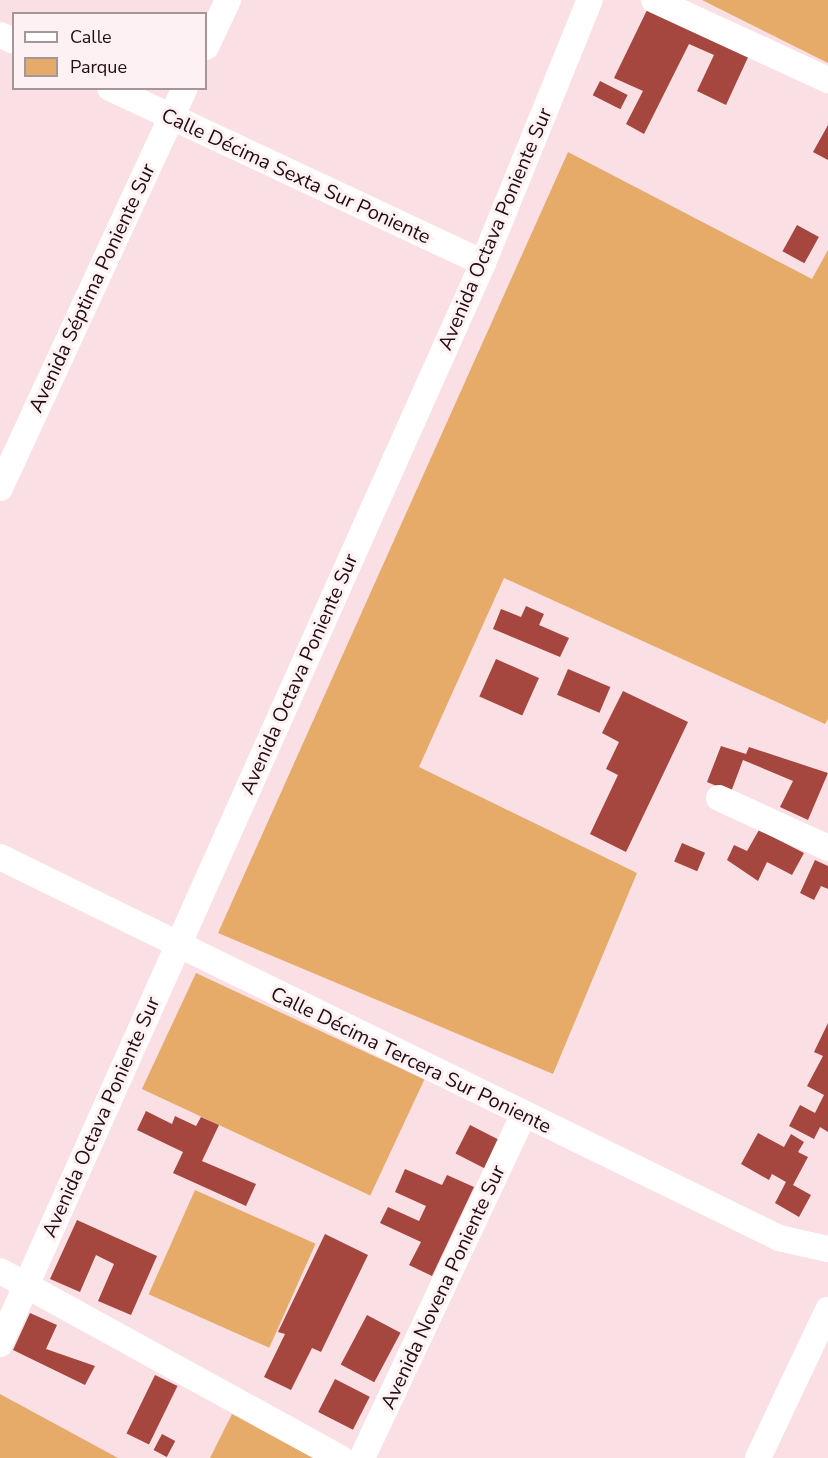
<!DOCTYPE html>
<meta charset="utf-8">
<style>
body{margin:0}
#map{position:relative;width:828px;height:1458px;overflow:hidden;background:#fae0e4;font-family:"Nunito Sans",sans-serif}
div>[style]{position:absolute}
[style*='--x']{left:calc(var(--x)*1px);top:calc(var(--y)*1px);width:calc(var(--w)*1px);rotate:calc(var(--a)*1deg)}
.green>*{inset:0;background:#e6aa69;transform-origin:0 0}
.building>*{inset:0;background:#a5463f;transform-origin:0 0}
.minor>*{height:26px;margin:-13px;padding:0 13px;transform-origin:13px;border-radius:13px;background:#fff}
span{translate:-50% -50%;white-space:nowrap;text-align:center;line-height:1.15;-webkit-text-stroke:6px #fef1f3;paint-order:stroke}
.street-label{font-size:20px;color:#210c11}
.legend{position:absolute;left:12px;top:12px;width:195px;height:78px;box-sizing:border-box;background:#fef1f3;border:2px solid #a69599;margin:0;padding:8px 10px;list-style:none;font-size:18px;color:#210c11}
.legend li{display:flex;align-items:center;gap:12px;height:30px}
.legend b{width:30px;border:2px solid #a69599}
</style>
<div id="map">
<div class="green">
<i style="clip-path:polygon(702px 0,828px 0,828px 63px)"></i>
<i style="clip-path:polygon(568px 152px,812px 279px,828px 250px,828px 719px,825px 724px,504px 578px,419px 767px,637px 873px,553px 1074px,218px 933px)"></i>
<i style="left:196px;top:973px;width:252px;height:128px;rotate:25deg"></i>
<i style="left:195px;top:1190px;width:132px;height:114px;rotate:24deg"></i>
<i style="clip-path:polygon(0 1394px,118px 1458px,0 1458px)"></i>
<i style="clip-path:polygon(232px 1414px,313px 1458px,210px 1458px)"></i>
</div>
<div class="building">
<i style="clip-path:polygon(648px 8px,750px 53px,726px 105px,697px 91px,714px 55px,689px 44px,644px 134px,626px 124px,643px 91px,614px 78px)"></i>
<i style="left:600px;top:81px;width:31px;height:16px;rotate:27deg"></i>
<i style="clip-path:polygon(828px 125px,828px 160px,813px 152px)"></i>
<i style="left:797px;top:225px;width:25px;height:30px;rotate:29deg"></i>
<i style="clip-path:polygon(526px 606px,544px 614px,539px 625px,569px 638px,560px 657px,493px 629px,501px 609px,521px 617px)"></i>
<i style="left:496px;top:659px;width:47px;height:41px;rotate:24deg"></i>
<i style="left:568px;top:669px;width:46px;height:28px;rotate:23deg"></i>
<i style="clip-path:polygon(623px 691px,688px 722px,626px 852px,590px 834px,618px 775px,606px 769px,619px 742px,602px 733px)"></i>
<i style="clip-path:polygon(721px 746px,746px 754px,749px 747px,828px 773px,808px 820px,780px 807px,793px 781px,743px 760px,731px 792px,707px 782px)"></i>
<i style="clip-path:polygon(759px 830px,804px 853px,792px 875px,767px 862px,758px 881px,727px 860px,734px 845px,747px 851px)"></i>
<i style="left:682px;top:843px;width:25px;height:20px;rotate:23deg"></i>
<i style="clip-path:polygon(815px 860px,828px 866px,828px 889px,821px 886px,814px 900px,800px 893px)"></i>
<i style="clip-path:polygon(828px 1023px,828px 1132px,820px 1127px,814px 1139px,789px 1126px,800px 1105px,815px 1113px,824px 1095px,807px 1086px,823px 1056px,814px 1052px)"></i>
<i style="clip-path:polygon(146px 1111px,172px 1124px,175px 1116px,196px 1126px,201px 1117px,219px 1125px,202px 1161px,256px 1184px,246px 1206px,173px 1173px,183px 1152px,137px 1130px)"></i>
<i style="left:470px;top:1125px;width:33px;height:32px;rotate:27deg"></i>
<i style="clip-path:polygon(758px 1133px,784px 1147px,791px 1134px,804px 1142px,798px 1152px,808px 1157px,793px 1185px,811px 1195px,799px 1217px,775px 1203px,786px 1182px,772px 1174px,769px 1180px,741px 1164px)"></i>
<i style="clip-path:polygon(405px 1169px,442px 1185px,447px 1175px,474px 1187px,432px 1276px,409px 1265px,421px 1242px,380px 1223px,388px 1207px,419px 1221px,426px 1206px,395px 1192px)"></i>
<i style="clip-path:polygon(77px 1220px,157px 1256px,131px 1315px,98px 1301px,114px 1264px,96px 1255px,80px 1292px,50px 1279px)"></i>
<i style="clip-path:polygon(325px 1234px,368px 1255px,321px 1352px,312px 1348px,291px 1390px,264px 1377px,285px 1334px,278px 1332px)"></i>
<i style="clip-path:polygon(30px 1313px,57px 1325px,46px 1349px,95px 1366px,85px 1385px,13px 1350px)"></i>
<i style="left:367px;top:1315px;width:38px;height:56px;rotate:28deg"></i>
<i style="left:155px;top:1375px;width:25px;height:65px;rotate:26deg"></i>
<i style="left:335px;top:1379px;width:39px;height:37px;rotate:27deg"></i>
<i style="left:162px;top:1434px;width:15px;height:18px;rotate:28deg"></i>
</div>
<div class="minor">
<i style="--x:654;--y:0;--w:192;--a:24.7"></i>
<i style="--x:0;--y:35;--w:15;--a:23"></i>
<i style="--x:206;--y:47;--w:52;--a:-64.9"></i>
<i style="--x:110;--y:88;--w:412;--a:25.1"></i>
<i style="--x:0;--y:488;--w:441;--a:-65.2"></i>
<i style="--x:719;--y:798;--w:120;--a:24.6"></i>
<i style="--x:0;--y:857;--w:867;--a:26.06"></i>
<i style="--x:779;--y:1238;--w:50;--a:12.7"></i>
<i style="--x:0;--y:1271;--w:388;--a:28.8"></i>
<i style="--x:0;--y:1344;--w:1184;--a:-65.92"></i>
<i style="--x:483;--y:263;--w:284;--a:-67.9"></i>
<i style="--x:362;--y:1458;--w:378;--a:-64.8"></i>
<i style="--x:758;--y:1458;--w:164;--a:-64.7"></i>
</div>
<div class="street-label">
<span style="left:296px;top:176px;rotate:25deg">Calle Décima Sexta Sur Poniente</span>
<span style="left:495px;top:229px;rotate:-67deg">Avenida Octava Poniente Sur</span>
<span style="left:92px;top:288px;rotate:-65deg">Avenida Séptima Poniente Sur</span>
<span style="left:299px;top:674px;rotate:-66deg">Avenida Octava Poniente Sur</span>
<span style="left:411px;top:1060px;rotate:26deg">Calle Décima Tercera Sur Poniente</span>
<span style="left:101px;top:1117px;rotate:-66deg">Avenida Octava Poniente Sur</span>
<span style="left:443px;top:1287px;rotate:-65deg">Avenida Novena Poniente Sur</span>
</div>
<ul class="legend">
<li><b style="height:8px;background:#fff"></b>Calle</li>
<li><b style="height:16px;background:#e6aa69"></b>Parque</li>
</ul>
</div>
